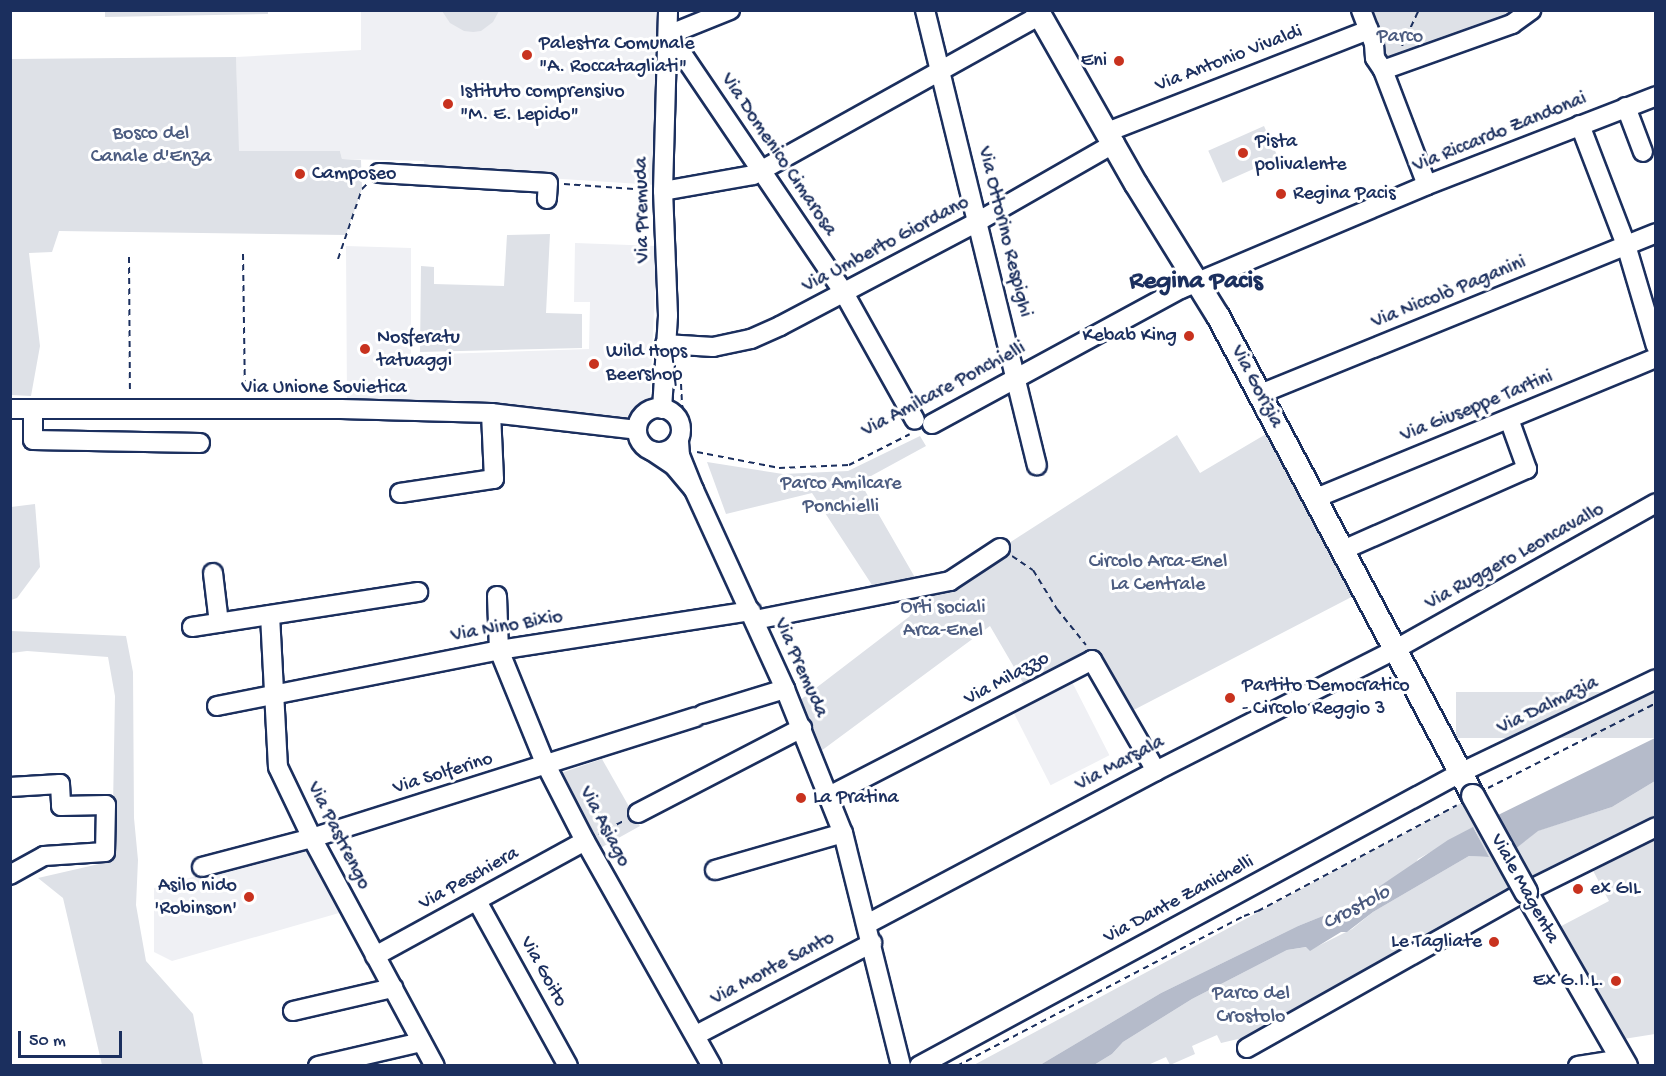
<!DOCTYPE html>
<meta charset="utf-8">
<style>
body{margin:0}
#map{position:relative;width:1666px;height:1076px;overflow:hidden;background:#fff;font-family:"Gochi Hand",sans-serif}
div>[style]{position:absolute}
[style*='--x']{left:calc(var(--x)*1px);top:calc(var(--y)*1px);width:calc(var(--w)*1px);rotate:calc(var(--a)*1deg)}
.built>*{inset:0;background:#eff0f4;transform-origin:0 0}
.green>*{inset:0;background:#dee1e7;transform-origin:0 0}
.water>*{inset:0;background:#b5bbca}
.path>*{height:2px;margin-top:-1px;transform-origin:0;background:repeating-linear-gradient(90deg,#1b2f5e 0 6px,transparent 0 10.5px)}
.roads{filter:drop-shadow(2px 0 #1b2f5e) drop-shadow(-2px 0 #1b2f5e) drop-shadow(0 2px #1b2f5e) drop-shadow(0 -2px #1b2f5e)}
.minor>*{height:18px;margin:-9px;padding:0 9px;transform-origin:9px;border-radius:9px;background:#fff}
.minor>.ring{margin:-9px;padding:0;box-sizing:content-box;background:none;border:18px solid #fff;border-radius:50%}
.major>*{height:22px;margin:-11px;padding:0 11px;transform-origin:11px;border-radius:11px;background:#fff}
.bridges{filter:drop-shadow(2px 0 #1b2f5e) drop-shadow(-2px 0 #1b2f5e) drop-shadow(0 2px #1b2f5e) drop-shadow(0 -2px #1b2f5e)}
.major-bridge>*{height:22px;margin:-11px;padding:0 11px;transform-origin:11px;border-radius:11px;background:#fff}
.dots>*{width:16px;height:16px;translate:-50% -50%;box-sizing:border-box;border:3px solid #fff;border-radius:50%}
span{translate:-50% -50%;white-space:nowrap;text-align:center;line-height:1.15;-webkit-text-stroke:6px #fff;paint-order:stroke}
.park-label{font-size:20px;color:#4c5c80}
.poi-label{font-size:20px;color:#1b2f5e}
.left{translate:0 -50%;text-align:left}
.right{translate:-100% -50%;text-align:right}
.street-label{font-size:20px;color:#1b2f5e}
.water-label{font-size:21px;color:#49597e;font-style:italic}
.district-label{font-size:26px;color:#1b2f5e;font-weight:700}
.frame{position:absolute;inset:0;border:12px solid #1b2f5e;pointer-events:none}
.scale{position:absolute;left:18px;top:1031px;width:104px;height:27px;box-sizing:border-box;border:3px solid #1b2f5e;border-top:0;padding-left:8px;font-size:18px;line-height:21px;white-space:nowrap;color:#1b2f5e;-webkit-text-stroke:4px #fff;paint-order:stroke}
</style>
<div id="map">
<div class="built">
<i style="clip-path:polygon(361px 11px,659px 11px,656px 185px,425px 170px,424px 161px,342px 159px,340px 151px,238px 151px,236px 57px,361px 50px)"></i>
<i style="clip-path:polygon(575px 243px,657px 246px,650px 398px,638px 412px,624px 418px,527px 406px,347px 404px,346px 246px,411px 248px,411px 355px,589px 349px,590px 302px,574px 302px)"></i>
<i style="left:1069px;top:676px;width:89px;height:66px;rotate:63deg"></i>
<i style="clip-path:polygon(311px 843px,346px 911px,172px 961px,154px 952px,154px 888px)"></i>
</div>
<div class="green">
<i style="clip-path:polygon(105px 11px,268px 10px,268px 14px,105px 17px)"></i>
<i style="clip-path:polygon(442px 11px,442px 10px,499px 11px,493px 22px,481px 31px,473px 32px,464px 31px,450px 23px)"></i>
<i style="clip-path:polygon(1361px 11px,1531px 11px,1383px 70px)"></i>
<i style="clip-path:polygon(236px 57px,239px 151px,340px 151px,342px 159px,361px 160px,362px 189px,346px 235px,59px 231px,52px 252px,29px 253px,40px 346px,31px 396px,11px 395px,11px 59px)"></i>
<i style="left:1264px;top:126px;width:35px;height:61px;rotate:66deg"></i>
<i style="clip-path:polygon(550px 234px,546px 313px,582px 314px,582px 348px,420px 352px,421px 266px,434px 267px,434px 284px,504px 286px,507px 235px)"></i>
<i style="clip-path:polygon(1278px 427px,1365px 590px,1124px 715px,1092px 660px,1029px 693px,990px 626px,821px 751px,799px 701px,910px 616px,893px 592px,950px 581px,1177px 435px,1200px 473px)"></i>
<i style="clip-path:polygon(920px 436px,926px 446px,860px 482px,917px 581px,874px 588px,812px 493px,726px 514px,707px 462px,783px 474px,848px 471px)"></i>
<i style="clip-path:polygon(35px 504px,40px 567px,17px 598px,11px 600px,11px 507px)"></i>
<i style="clip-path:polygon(11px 631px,126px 636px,133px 672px,134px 818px,138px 860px,136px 905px,146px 961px,193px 1014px,203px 1065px,102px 1065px,63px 898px,38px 878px,112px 861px,115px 696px,108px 657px,27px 651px,11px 653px)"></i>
<i style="left:1655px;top:692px;width:46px;height:199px;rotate:90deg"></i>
<i style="clip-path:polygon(602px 759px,640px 826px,595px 851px,558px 774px)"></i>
<i style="clip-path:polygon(1655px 781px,1655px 1034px,1611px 1041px,1548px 933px,1609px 901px,1588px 861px,1535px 887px,1514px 850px,1537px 831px,1612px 807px)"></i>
<i style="clip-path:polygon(1463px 802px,1515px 897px,1244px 1053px,1238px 1039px,1221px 1043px,1217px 1035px,1192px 1046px,1195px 1054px,1170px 1065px,1166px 1057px,1148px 1065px,1094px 1065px,1112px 1054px,1123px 1042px,1192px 999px,1287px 950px,1307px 947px,1310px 950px,1352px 929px,1373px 912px,1469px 856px,1488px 857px,1474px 828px,1418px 859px,1415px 864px,1355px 903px,1298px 926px,1161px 993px,1040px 1065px,972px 1066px)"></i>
</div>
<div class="water">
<i style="clip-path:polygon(1655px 738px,1655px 781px,1612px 807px,1538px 831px,1514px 850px,1496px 816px)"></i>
<i style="clip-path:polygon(1473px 827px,1489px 857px,1469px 856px,1373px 912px,1347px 932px,1341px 932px,1310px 951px,1306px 947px,1287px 950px,1192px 999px,1123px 1042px,1112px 1054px,1094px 1065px,1040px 1065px,1161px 993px,1298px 926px,1355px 903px,1448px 840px)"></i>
</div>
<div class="path">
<i style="--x:1402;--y:46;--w:40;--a:-65"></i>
<i style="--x:564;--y:184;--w:84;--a:4.1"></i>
<i style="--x:243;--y:254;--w:138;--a:89.2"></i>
<i style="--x:129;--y:257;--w:135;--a:89.6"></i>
<i style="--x:338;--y:259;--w:74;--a:-71.1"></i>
<i style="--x:362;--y:189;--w:8;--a:-45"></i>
<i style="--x:681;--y:384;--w:21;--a:87"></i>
<i style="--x:682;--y:405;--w:24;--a:73"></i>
<i style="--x:697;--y:452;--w:84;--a:11"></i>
<i style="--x:779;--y:468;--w:70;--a:-2.5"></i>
<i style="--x:849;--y:465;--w:68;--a:-26.9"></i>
<i style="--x:1012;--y:556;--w:25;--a:34"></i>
<i style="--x:1033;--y:570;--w:46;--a:58.4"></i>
<i style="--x:1057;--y:609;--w:46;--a:51.1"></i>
<i style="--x:1488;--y:788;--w:188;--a:-26.8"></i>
<i style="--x:598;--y:834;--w:30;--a:-27"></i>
<i style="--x:957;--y:1066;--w:324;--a:-27.6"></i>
<i style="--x:1244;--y:916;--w:15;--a:-20"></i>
<i style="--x:1258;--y:911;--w:225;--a:-28"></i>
</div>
<div class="roads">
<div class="minor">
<i style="--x:925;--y:10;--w:469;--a:76.2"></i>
<i style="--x:1361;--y:10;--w:36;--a:69"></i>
<i style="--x:1374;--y:44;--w:14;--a:86"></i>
<i style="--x:1375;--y:58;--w:14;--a:56"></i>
<i style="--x:1383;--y:70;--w:123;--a:69.1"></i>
<i style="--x:668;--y:35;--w:67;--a:-22"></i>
<i style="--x:667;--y:58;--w:16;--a:-11"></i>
<i style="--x:683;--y:55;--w:287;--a:55.9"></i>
<i style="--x:844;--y:293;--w:145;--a:60.8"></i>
<i style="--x:1383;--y:70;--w:137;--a:-19.6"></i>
<i style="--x:1512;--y:24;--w:24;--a:-36"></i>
<i style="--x:1626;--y:107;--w:48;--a:69.3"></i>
<i style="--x:1580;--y:125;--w:129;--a:69"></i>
<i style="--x:1626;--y:245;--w:105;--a:73.5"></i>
<i style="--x:1107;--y:132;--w:281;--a:-21.3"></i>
<i style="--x:379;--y:173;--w:169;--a:3.4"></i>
<i style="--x:548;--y:183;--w:16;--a:94"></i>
<i style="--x:663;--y:191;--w:91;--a:-10.1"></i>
<i style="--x:753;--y:175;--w:329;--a:-29.1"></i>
<i style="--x:665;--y:344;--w:48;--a:3.6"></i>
<i style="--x:713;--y:347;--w:39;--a:-12"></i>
<i style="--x:751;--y:339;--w:32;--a:-24"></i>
<i style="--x:780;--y:326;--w:223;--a:-27.8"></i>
<i style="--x:977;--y:222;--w:159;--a:-29.8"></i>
<i style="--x:1260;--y:394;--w:427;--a:-22.1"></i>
<i class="ring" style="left:637px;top:408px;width:26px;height:26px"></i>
<i style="--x:10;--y:409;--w:331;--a:0"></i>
<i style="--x:341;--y:409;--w:150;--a:1.5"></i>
<i style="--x:491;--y:413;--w:147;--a:6.6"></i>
<i style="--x:662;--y:409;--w:94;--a:-86.3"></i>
<i style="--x:668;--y:315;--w:124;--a:-92.3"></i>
<i style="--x:663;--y:191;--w:181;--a:-88.4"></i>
<i style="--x:33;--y:410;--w:30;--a:90"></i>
<i style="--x:33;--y:440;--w:167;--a:1"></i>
<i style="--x:932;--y:424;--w:283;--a:-28.5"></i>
<i style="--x:1181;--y:289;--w:267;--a:-22.9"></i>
<i style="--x:1427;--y:185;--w:246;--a:-21.2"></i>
<i style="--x:652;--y:451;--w:27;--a:34"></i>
<i style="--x:674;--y:466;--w:31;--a:50"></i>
<i style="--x:694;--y:490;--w:37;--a:-112"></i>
<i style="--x:680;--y:456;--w:16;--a:-94"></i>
<i style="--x:694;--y:490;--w:219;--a:65.4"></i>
<i style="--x:785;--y:689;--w:155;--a:68.1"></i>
<i style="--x:843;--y:833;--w:240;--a:76"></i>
<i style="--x:400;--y:493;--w:95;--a:-8.5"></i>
<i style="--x:494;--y:479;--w:66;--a:-92.6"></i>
<i style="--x:1316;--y:498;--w:368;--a:-22.4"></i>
<i style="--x:1343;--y:550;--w:201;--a:-23.8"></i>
<i style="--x:1527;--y:469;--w:53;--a:-109.8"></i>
<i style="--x:213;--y:573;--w:50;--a:83.2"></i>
<i style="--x:497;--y:596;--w:54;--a:87.9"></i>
<i style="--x:499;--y:650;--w:124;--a:67.8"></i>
<i style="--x:546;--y:765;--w:85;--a:62.8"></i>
<i style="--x:585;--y:841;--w:258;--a:60.6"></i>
<i style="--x:270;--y:615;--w:152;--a:87"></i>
<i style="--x:278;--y:767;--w:79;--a:64.4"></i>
<i style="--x:312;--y:838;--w:259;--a:61.7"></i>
<i style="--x:755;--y:620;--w:199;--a:-11.3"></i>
<i style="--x:950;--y:581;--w:60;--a:-33.4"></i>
<i style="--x:192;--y:627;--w:229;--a:-8.8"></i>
<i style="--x:217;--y:706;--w:288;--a:-11.2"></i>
<i style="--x:499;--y:650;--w:255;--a:-8.8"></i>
<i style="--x:703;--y:714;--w:86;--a:-17"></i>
<i style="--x:10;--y:787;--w:50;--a:-3.4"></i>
<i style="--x:60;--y:784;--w:22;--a:87"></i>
<i style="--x:61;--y:806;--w:45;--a:-1.3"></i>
<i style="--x:106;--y:805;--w:47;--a:91.2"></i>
<i style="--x:105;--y:852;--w:61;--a:176.2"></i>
<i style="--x:44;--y:856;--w:39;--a:151"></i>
<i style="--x:829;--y:796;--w:296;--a:-27.3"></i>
<i style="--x:1092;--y:660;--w:128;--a:60"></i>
<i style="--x:638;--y:813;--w:185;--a:-27.4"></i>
<i style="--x:202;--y:867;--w:114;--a:-14.8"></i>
<i style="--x:312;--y:838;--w:402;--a:-17.5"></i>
<i style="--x:715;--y:870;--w:133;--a:-16.1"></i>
<i style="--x:477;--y:901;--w:188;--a:61.1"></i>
<i style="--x:867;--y:924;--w:327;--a:-27.9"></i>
<i style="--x:1156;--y:771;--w:269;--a:-26.9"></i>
<i style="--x:1396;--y:649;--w:298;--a:-29.3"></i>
<i style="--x:375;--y:956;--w:239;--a:-28.7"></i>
<i style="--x:293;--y:1011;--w:103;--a:-13"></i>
<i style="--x:696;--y:1035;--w:199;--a:-27.6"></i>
<i style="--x:1247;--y:1048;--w:308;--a:-29.4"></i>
<i style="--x:1515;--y:897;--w:157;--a:-26.4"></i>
<i style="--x:318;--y:1066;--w:106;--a:-13.1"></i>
<i style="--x:919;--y:1066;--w:615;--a:-28.44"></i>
<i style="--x:1460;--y:773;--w:217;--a:-25.6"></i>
<i style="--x:1578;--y:1066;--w:45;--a:-9"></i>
</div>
<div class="major">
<i style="--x:1037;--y:10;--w:200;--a:60.4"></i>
<i style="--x:1136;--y:184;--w:155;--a:58.2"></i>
<i style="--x:1218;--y:316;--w:544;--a:62.02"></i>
<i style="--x:1526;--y:892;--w:201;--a:60.1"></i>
</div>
</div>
<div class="bridges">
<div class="major-bridge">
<i style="--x:1473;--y:796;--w:110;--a:61.1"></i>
</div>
</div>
<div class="dots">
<i style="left:527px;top:55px;background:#c8321e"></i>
<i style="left:1119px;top:61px;background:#c8321e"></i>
<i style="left:448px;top:104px;background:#c8321e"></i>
<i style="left:1243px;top:153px;background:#c8321e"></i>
<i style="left:300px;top:174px;background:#c8321e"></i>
<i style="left:1281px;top:194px;background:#c8321e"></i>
<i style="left:1189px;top:336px;background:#c8321e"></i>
<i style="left:365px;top:349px;background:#c8321e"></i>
<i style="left:594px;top:364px;background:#c8321e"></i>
<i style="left:1230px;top:698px;background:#c8321e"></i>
<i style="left:801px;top:798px;background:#c8321e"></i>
<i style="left:1578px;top:889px;background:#c8321e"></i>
<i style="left:249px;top:897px;background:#c8321e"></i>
<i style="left:1494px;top:942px;background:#c8321e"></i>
<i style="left:1616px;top:981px;background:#c8321e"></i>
</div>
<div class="park-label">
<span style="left:1400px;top:37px">Parco</span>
<span style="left:151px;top:146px">Bosco del<br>Canale d'Enza</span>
<span style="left:841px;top:496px">Parco Amilcare<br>Ponchielli</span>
<span style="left:1158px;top:574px">Circolo Arca-Enel<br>La Centrale</span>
<span style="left:943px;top:620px">Orti sociali<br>Arca-Enel</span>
<span style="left:1251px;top:1006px">Parco del<br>Crostolo</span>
</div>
<div class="poi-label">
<span class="left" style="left:539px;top:56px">Palestra Comunale<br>"A. Roccatagliati"</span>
<span class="right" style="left:1107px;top:61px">Eni</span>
<span class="left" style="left:460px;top:104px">Istituto comprensivo<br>"M. E. Lepido"</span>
<span class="left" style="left:1255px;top:154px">Pista<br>polivalente</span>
<span class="left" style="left:312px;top:174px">Camposeo</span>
<span class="left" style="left:1293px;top:194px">Regina Pacis</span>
<span class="right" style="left:1177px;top:336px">Kebab King</span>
<span class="left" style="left:377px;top:350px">Nosferatu<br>tatuaggi</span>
<span class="left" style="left:606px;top:364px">Wild Hops<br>Beershop</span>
<span class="left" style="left:1242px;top:698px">Partito Democratico<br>- Circolo Reggio 3</span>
<span class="left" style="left:813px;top:798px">La Pratina</span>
<span class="right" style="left:237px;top:898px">Asilo nido<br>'Robinson'</span>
<span class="left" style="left:1590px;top:889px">ex GIL</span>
<span class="right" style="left:1482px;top:942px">Le Tagliate</span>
<span class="right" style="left:1604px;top:981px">Ex G.I.L.</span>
</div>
<div class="street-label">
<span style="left:1229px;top:59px;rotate:-21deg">Via Antonio Vivaldi</span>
<span style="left:1500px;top:133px;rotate:-22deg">Via Riccardo Zandonai</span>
<span style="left:778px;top:155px;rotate:56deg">Via Domenico Cimarosa</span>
<span style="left:643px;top:210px;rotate:-91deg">Via Premuda</span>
<span style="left:1004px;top:232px;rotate:76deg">Via Ottorino Respighi</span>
<span style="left:886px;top:245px;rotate:-28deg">Via Umberto Giordano</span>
<span style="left:1449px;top:293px;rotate:-22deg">Via Niccolò Paganini</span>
<span style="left:1256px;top:387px;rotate:62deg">Via Gorizia</span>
<span style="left:324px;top:388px">Via Unione Sovietica</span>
<span style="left:944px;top:390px;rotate:-28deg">Via Amilcare Ponchielli</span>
<span style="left:1477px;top:407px;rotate:-22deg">Via Giuseppe Tartini</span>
<span style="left:1515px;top:557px;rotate:-29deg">Via Ruggero Leoncavallo</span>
<span style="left:507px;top:627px;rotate:-10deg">Via Nino Bixio</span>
<span style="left:800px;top:668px;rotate:66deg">Via Premuda</span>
<span style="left:1007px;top:679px;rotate:-28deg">Via Milazzo</span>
<span style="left:1548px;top:706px;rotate:-26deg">Via Dalmazia</span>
<span style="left:1120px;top:764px;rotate:-28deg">Via Marsala</span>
<span style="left:443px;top:774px;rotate:-17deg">Via Solferino</span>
<span style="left:604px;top:827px;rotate:62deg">Via Asiago</span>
<span style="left:338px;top:836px;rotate:63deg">Via Pastrengo</span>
<span style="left:469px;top:879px;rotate:-29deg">Via Peschiera</span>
<span style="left:1524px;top:889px;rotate:61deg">Viale Magenta</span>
<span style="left:1179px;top:900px;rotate:-28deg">Via Dante Zanichelli</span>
<span style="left:773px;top:969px;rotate:-28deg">Via Monte Santo</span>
<span style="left:543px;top:972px;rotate:61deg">Via Goito</span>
</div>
<div class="water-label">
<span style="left:1357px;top:909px;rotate:-28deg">Crostolo</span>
</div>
<div class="district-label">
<span style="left:1196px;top:283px">Regina Pacis</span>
</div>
<div class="frame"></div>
<div class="scale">50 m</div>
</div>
